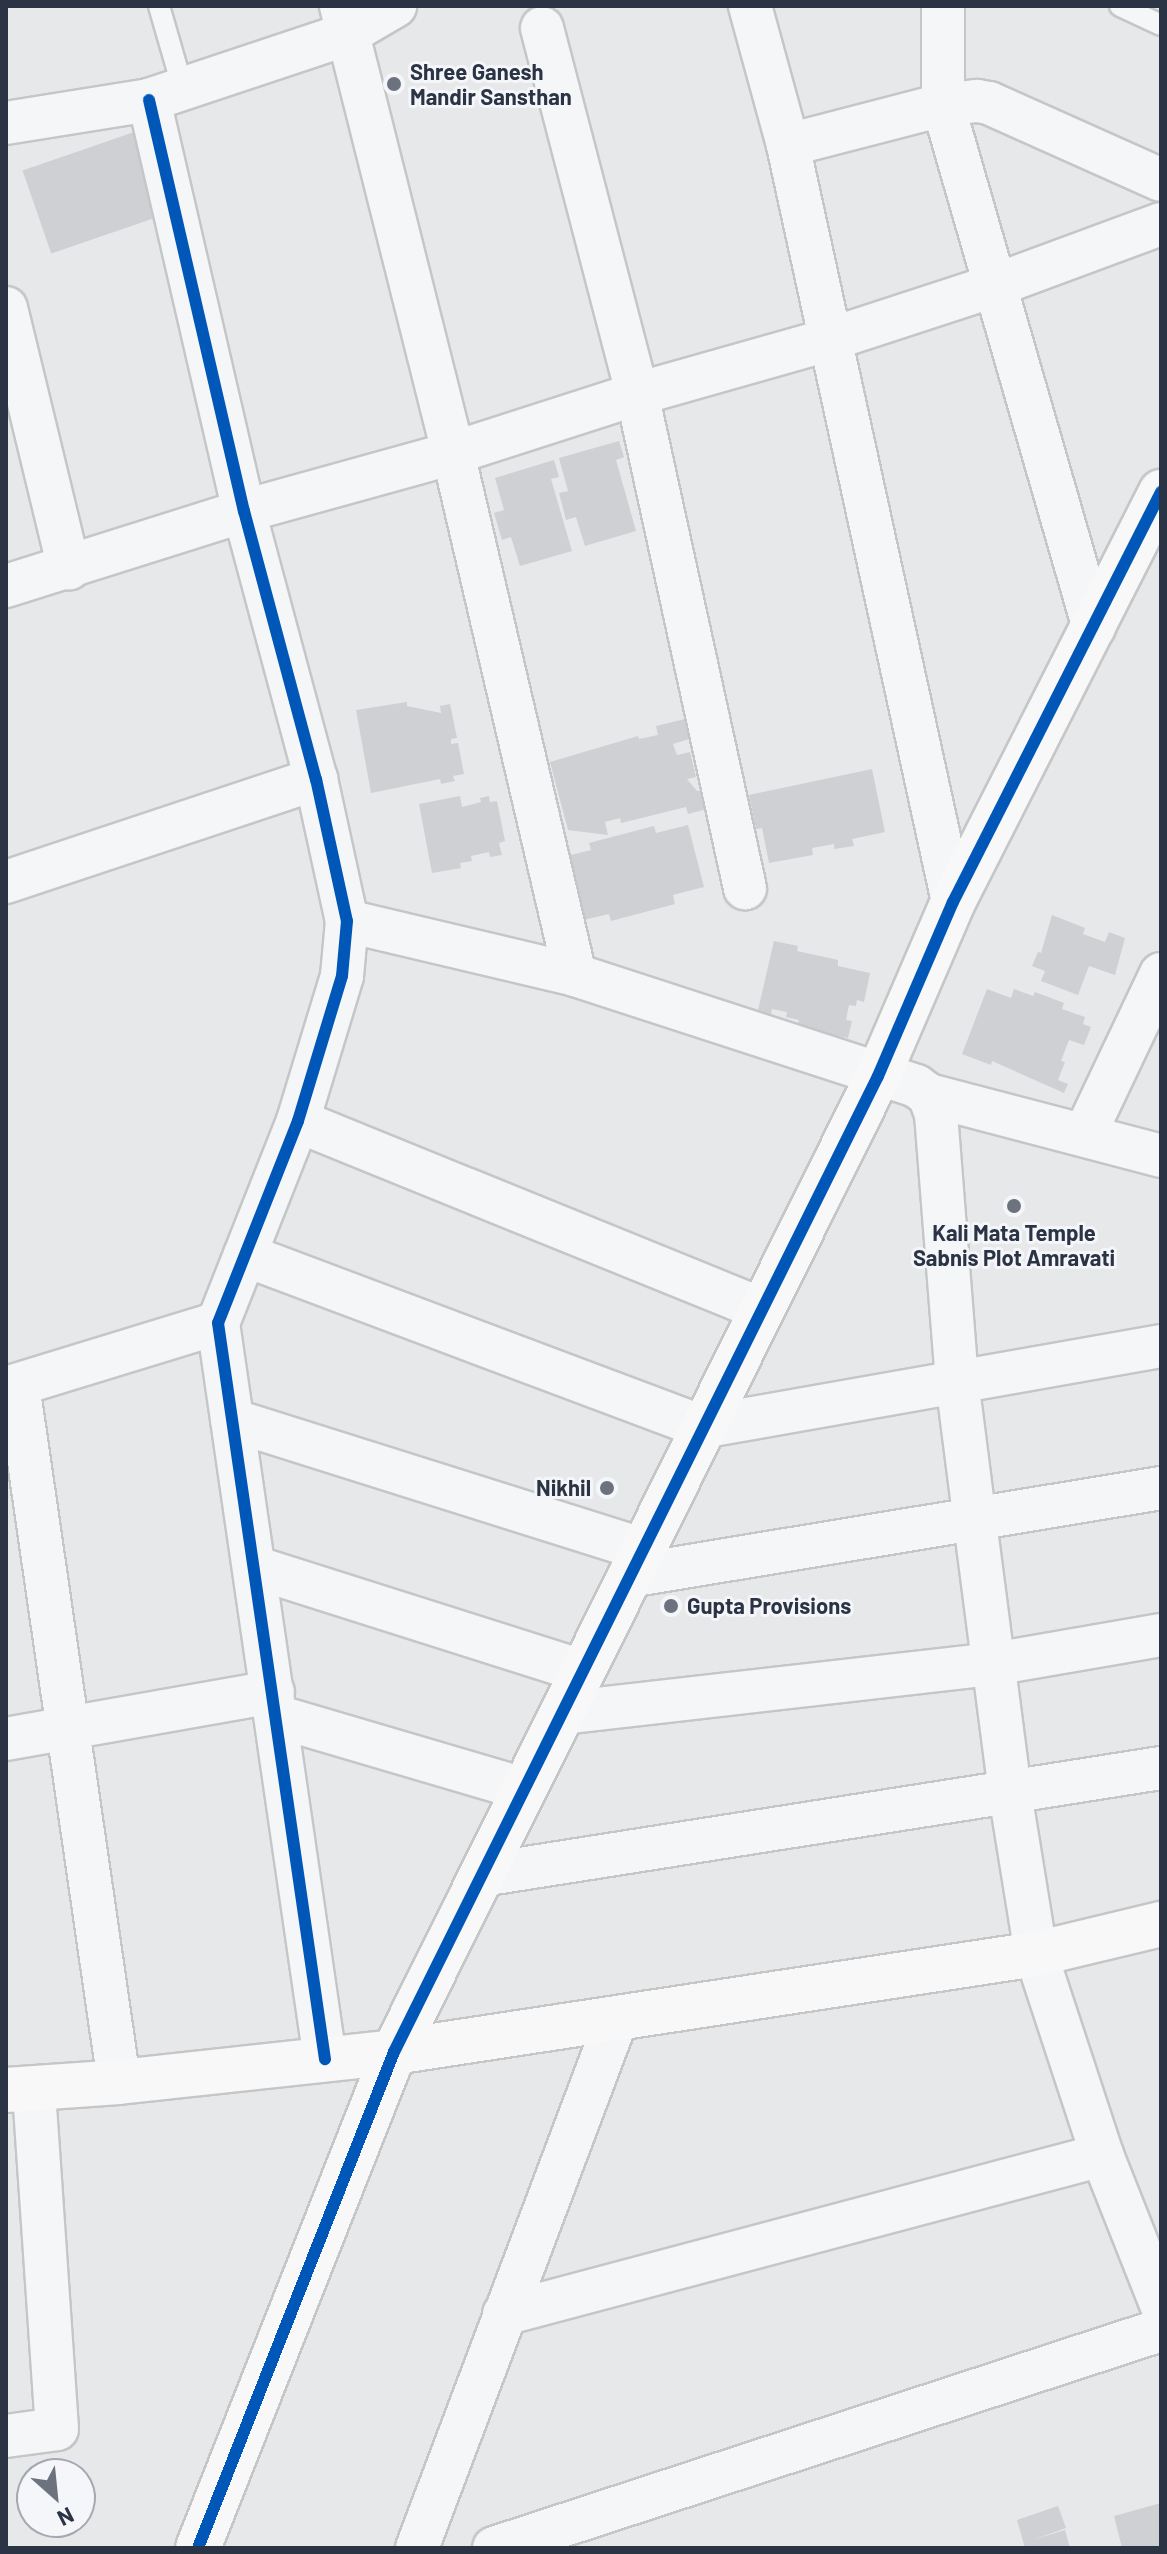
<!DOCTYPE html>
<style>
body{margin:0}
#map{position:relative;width:1167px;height:2554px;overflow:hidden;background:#e6e8ea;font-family:Barlow,sans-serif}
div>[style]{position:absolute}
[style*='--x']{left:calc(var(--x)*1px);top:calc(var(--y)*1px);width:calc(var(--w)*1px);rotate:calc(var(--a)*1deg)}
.building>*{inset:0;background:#ced0d3;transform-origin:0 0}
.roads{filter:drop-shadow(2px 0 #c4c6c8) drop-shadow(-2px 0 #c4c6c8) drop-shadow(0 2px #c4c6c8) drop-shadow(0 -2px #c4c6c8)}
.lane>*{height:20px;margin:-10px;padding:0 10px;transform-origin:10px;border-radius:10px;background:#f5f6f7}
.street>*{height:42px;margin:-21px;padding:0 21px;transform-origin:21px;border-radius:21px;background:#f5f6f7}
.secondary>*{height:44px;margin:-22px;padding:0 22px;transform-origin:22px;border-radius:22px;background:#f8f8f8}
.cycleway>*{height:12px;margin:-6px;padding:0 6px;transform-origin:6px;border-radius:6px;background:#0057b8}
.dots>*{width:22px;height:22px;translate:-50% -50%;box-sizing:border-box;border:4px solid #f4f6f9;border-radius:50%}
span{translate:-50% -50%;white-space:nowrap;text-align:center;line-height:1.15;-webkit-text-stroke:6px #f4f6f9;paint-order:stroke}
.poi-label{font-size:22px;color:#2b3445;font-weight:700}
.left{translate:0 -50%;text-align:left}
.right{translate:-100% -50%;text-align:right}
.frame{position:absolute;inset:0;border:8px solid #2b3445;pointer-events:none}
.north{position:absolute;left:16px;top:2458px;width:80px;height:80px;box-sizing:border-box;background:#f4f6f9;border:2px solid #a4a8b1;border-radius:50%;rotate:153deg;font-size:22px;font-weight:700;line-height:32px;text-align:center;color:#2b3445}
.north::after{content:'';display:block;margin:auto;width:28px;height:36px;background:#6c737f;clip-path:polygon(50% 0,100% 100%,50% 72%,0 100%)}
</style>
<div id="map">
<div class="building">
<i style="left:137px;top:131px;width:88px;height:121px;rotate:71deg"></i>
<i style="clip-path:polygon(619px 441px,624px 457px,616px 460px,636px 531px,585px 546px,576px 517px,566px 520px,559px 493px,568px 491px,559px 458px)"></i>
<i style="clip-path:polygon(554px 460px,559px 477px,551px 479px,572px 551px,520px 566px,511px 537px,502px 540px,494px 513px,504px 510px,495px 478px)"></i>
<i style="clip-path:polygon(407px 702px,407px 706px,441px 713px,440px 706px,450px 704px,457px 738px,451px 739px,451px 744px,458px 743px,464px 774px,453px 776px,455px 781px,441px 784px,440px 779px,371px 793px,356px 710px)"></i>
<i style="clip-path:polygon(685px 719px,689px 739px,673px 744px,677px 755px,690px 752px,696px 777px,687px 779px,697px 791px,702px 790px,707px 809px,688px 814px,686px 807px,621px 823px,620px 818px,605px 822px,608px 835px,568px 830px,550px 762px,638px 736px,639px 739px,658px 735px,656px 726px)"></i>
<i style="clip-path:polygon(872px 769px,885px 832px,852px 839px,854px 846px,834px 849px,834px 844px,812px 848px,813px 855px,769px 863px,762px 828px,756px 829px,749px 795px)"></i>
<i style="clip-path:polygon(460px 796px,462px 807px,481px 802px,480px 798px,489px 796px,490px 802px,497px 801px,505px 841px,499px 843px,502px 855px,490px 857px,489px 852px,471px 856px,472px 861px,460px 863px,461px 868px,432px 873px,419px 804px)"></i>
<i style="clip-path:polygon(688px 825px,704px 887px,673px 895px,675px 904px,611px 921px,609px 914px,583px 920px,567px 856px,591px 850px,589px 843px,654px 826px,656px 833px)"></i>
<i style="clip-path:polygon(1052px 915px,1085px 928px,1083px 934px,1105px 942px,1109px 932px,1125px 938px,1115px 975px,1089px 966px,1078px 995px,1041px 981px,1045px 971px,1032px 966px,1038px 952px,1041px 953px)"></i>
<i style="clip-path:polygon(774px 941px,798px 946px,797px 951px,838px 960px,838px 966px,870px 973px,864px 1002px,857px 1000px,856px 1006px,849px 1005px,846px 1020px,852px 1021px,848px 1038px,797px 1028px,799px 1020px,786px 1017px,787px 1012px,772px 1009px,771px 1014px,758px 1010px)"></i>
<i style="clip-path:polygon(987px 989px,1011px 998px,1014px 989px,1033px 996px,1035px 992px,1064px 1003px,1062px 1009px,1085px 1017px,1083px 1024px,1091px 1027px,1084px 1045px,1069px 1040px,1061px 1061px,1065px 1062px,1058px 1080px,1068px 1084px,1064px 1093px,992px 1061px,991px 1065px,962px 1054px)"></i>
<i style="clip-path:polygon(1161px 2503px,1161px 2548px,1122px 2548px,1114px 2516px)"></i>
<i style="clip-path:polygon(1058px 2506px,1066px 2528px,1032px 2540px,1065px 2530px,1070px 2548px,1025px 2548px,1017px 2520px)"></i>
</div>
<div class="roads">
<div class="lane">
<i style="--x:159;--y:6;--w:86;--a:73.9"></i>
<i style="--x:1120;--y:6;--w:45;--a:24.9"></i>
</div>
<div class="street">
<i style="--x:341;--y:6;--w:461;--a:75.9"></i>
<i style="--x:453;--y:453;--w:536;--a:76.85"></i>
<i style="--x:750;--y:6;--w:144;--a:74.7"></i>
<i style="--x:788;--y:145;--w:775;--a:77.7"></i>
<i style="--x:943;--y:6;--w:99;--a:90"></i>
<i style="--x:943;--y:105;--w:544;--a:73.9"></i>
<i style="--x:542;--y:28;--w:378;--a:75.4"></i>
<i style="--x:637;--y:394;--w:506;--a:77.67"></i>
<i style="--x:149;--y:100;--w:422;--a:77"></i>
<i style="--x:244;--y:511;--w:278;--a:75"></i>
<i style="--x:316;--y:779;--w:145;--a:77.7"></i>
<i style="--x:347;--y:921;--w:55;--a:95.2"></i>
<i style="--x:342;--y:976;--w:152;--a:106.9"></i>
<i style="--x:298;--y:1121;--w:217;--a:111.6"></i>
<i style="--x:218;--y:1323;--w:744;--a:81.73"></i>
<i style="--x:6;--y:123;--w:145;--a:-9.1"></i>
<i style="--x:149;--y:100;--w:209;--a:-18.4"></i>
<i style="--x:347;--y:34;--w:56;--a:-30.3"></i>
<i style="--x:788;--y:145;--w:160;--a:-14.5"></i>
<i style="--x:943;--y:105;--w:34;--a:-7"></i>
<i style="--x:977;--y:101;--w:12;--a:9"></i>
<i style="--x:989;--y:103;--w:188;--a:24.1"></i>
<i style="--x:6;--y:308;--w:268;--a:76.4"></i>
<i style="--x:6;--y:586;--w:250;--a:-17.5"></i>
<i style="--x:244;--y:511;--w:217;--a:-15.5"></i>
<i style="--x:453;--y:453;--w:193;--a:-17.8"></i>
<i style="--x:637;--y:394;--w:198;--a:-15.8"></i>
<i style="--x:828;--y:340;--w:177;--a:-18.1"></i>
<i style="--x:996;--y:285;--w:176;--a:-20.3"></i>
<i style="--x:6;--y:882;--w:327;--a:-18.4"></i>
<i style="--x:347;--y:921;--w:234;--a:13.3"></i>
<i style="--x:575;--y:975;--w:359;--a:18"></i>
<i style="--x:916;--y:1086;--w:16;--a:35"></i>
<i style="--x:929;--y:1095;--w:20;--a:70"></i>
<i style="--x:936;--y:1114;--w:268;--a:85.5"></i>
<i style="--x:957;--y:1381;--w:142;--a:82.7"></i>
<i style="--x:975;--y:1522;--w:273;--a:82.6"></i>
<i style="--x:1010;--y:1793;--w:163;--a:80.8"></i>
<i style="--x:1036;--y:1954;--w:212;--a:71.8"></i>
<i style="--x:1102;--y:2155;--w:160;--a:68.4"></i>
<i style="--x:929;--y:1095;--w:240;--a:14.7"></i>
<i style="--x:298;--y:1121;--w:499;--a:22.1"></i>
<i style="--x:1085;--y:1134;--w:177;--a:-64.6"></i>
<i style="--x:245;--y:1255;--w:488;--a:20.6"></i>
<i style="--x:702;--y:1427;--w:466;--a:-10"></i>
<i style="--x:18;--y:1385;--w:704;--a:81.75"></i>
<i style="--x:6;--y:1388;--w:222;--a:-17"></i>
<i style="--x:232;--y:1420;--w:430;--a:17.5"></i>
<i style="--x:254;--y:1567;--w:344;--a:17.6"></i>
<i style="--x:629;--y:1576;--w:539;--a:-9.39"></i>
<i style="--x:562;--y:1713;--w:434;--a:-6.5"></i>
<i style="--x:993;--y:1664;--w:170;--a:-9.8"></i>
<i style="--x:276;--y:1716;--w:259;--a:16.4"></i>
<i style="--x:6;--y:1739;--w:271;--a:-10"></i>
<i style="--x:482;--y:1875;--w:687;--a:-8.96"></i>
<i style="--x:504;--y:2314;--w:619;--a:-14.89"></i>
<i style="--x:6;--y:2436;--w:51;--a:-7.8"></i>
<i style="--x:57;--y:2429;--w:342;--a:-93.9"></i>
<i style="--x:417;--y:2548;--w:566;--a:-69.33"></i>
<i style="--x:494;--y:2548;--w:702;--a:-18.1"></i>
</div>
<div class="secondary">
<i style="--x:6;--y:2090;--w:113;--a:-4"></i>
<i style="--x:119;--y:2082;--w:277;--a:-6.2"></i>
<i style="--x:394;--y:2052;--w:649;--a:-8.68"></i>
<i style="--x:1036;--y:1954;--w:129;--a:-13.5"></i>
<i style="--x:198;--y:2548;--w:533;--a:-68.44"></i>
<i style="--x:394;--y:2052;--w:1089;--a:-63.62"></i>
<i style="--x:878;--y:1076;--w:189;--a:-66.7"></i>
<i style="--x:953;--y:902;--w:460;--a:-63.1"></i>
</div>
</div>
<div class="cycleway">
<i style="--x:149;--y:100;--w:422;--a:77"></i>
<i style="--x:244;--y:511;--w:278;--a:75"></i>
<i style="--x:316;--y:779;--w:145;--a:77.7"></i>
<i style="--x:347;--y:921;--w:55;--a:95.2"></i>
<i style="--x:342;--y:976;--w:152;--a:106.9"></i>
<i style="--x:298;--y:1121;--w:217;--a:111.6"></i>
<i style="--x:218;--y:1323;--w:744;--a:81.73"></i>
<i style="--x:198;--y:2548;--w:533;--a:-68.44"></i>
<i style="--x:394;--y:2052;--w:1089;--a:-63.62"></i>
<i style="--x:878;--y:1076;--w:189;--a:-66.7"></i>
<i style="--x:953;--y:902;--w:460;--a:-63.1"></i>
</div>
<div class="dots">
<i style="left:394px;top:84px;background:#6c737f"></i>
<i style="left:1014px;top:1206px;background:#6c737f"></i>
<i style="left:607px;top:1488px;background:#6c737f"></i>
<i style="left:671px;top:1606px;background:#6c737f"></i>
</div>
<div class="poi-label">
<span class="left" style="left:410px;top:84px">Shree Ganesh<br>Mandir Sansthan</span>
<span style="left:1014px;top:1245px">Kali Mata Temple<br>Sabnis Plot Amravati</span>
<span class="right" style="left:591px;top:1488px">Nikhil</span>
<span class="left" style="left:687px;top:1606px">Gupta Provisions</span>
</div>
<div class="frame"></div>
<div class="north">N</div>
</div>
